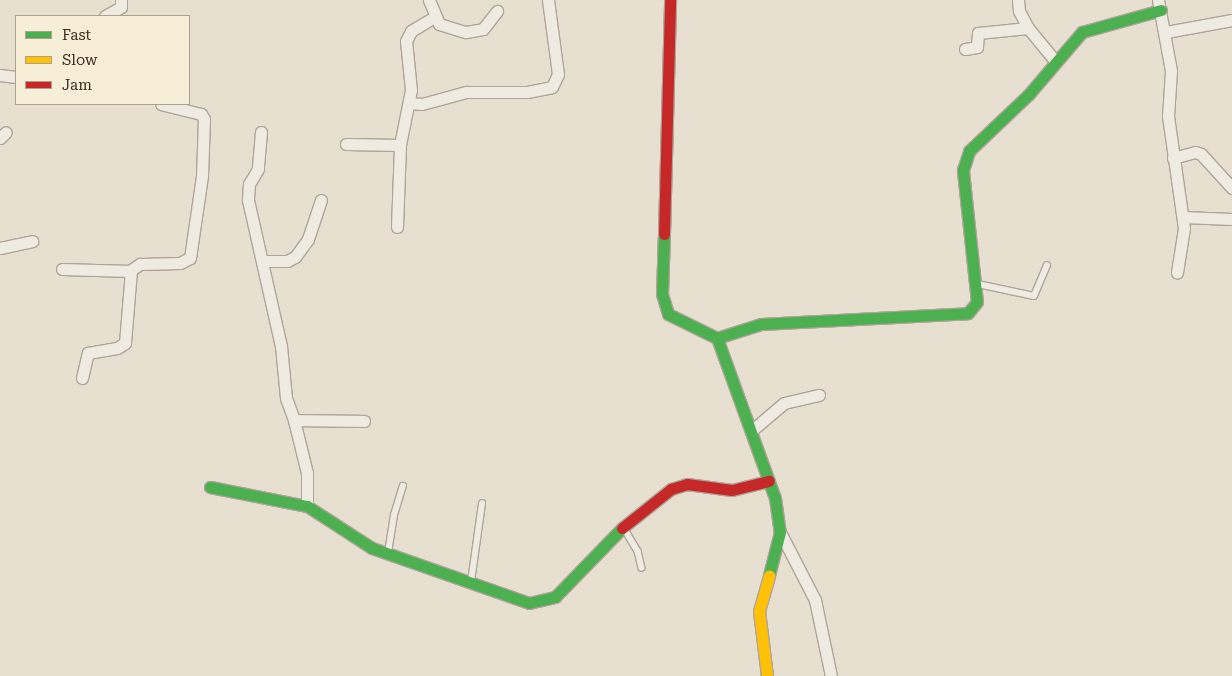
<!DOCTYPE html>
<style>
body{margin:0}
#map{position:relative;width:1232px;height:676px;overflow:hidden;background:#e7e0d1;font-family:"Roboto Serif",serif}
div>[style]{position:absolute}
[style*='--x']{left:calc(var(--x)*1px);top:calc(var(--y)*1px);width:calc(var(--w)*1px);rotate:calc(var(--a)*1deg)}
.roads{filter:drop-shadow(1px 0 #ada599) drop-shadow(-1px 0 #ada599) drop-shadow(0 1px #ada599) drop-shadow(0 -1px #ada599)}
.lane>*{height:5.5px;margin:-2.75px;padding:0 2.75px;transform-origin:2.75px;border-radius:2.75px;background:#efebe3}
.street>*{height:11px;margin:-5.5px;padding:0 5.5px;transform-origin:5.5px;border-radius:5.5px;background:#efebe3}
.fast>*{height:11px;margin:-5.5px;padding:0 5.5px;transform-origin:5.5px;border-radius:5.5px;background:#4caf50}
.slow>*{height:11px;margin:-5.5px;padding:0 5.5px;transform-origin:5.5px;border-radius:5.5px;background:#ffc107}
.jam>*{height:11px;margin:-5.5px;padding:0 5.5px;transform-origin:5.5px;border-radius:5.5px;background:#c62828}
span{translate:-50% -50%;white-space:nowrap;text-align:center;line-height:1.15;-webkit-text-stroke:5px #f7eed8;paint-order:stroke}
.legend{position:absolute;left:15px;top:15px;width:175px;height:90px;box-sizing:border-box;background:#f7eed8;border:1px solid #ada18e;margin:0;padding:6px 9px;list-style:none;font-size:15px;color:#3d2e20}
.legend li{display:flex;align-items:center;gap:10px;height:25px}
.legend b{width:25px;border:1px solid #ada18e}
</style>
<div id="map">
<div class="roads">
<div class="lane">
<i style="--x:978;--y:284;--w:57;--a:12.1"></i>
<i style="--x:1034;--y:296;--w:33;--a:-67"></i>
<i style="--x:624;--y:528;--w:27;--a:59"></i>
<i style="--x:638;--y:551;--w:17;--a:77"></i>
<i style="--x:388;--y:553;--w:38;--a:-81"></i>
<i style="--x:394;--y:515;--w:30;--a:-73"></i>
<i style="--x:471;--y:582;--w:79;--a:-82"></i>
</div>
<div class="street">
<i style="--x:429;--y:0;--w:26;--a:67"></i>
<i style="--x:439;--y:24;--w:28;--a:17"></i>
<i style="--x:466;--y:32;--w:17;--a:-10"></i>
<i style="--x:483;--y:29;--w:23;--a:-52"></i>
<i style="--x:1018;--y:0;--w:11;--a:85"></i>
<i style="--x:1019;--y:11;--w:19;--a:62"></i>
<i style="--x:1028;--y:28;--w:44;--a:50.5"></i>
<i style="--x:1158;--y:0;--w:72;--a:79.6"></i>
<i style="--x:1171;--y:71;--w:45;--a:93.8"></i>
<i style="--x:1168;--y:116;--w:113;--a:81.9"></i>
<i style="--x:1184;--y:228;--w:45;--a:99"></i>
<i style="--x:105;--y:16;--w:18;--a:-29"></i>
<i style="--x:121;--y:7;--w:7;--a:-90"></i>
<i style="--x:1166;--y:32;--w:67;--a:-10.3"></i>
<i style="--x:965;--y:49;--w:12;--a:-9"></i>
<i style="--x:977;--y:47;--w:14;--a:-86"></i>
<i style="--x:978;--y:33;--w:50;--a:-5.7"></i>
<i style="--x:0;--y:75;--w:16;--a:7"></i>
<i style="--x:409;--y:103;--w:13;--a:4"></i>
<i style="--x:422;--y:104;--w:46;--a:-15.3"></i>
<i style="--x:466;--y:92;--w:61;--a:0"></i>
<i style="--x:527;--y:92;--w:25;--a:-11"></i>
<i style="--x:552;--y:87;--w:14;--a:-65"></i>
<i style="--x:558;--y:74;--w:75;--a:-97.7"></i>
<i style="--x:261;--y:132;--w:37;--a:95"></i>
<i style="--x:258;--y:169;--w:17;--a:121"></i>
<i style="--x:249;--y:184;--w:16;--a:94"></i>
<i style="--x:248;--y:200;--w:150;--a:77.3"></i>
<i style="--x:281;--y:346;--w:52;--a:84.5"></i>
<i style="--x:286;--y:398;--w:23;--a:70"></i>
<i style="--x:0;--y:138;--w:8;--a:-45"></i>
<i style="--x:346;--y:144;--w:54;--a:1.1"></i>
<i style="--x:1173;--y:158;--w:23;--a:-15"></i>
<i style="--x:1195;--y:152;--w:6;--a:18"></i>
<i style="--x:1201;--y:154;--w:46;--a:47.6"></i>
<i style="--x:1183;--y:217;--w:49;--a:2.3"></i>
<i style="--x:397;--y:227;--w:82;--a:-87.9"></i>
<i style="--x:400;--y:145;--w:56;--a:-78.7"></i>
<i style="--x:411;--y:90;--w:49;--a:-95.8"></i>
<i style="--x:406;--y:41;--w:11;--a:-63"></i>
<i style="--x:411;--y:31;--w:27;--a:-31"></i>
<i style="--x:0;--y:248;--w:33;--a:-12"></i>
<i style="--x:263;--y:261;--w:24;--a:0"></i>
<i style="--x:287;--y:261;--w:9;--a:-27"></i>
<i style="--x:295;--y:257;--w:22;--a:-54"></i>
<i style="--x:308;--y:239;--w:41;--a:-71.6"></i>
<i style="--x:62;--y:269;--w:69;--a:1.7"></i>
<i style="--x:82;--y:378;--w:26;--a:-77"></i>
<i style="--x:88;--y:353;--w:29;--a:-10"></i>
<i style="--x:117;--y:348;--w:9;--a:-32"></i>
<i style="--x:125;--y:343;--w:73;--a:-85.3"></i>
<i style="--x:131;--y:270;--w:11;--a:-34"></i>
<i style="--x:140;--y:264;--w:40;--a:-1.4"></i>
<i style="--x:180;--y:263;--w:11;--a:-27"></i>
<i style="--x:190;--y:258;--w:83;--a:-81.7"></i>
<i style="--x:202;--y:176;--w:57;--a:-88"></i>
<i style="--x:204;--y:119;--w:6;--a:-121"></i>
<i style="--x:201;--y:114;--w:41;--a:-166"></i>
<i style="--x:751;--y:431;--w:43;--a:-40.3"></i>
<i style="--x:784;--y:403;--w:36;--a:-13"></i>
<i style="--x:307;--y:506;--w:33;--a:-90"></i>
<i style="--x:307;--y:473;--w:55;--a:-103.8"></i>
<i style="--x:294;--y:420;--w:70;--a:0.8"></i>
<i style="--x:780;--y:532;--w:76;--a:62.8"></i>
<i style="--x:815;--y:600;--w:78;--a:78.1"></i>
</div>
<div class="fast">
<i style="--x:664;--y:234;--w:60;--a:91.9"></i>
<i style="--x:662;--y:294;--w:21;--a:73"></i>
<i style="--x:668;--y:314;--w:55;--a:26.1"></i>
<i style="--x:717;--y:338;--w:170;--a:70.1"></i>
<i style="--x:775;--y:498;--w:34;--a:82"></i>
<i style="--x:780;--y:532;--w:44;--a:104.3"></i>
<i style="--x:717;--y:338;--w:46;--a:-17.7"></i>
<i style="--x:761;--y:324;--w:207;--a:-3"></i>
<i style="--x:968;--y:313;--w:14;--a:-51"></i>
<i style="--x:977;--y:302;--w:133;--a:-96.1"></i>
<i style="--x:963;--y:170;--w:20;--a:-72"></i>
<i style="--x:969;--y:151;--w:83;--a:-43.5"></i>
<i style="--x:1029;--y:94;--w:82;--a:-49.5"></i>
<i style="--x:1082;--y:32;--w:82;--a:-15.6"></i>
<i style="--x:210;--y:487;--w:99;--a:11.1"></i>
<i style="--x:307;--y:506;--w:77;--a:32.9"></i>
<i style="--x:372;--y:548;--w:166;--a:19.3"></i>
<i style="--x:529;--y:603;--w:27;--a:-13"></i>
<i style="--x:555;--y:597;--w:96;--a:-45.8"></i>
</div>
<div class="slow">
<i style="--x:767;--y:676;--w:65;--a:-97"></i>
<i style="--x:759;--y:611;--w:37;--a:-74"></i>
</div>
<div class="jam">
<i style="--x:664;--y:234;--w:234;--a:-88.5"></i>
<i style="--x:622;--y:528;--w:63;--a:-38.5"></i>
<i style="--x:671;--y:489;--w:17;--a:-17"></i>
<i style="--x:687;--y:484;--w:45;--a:7.6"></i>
<i style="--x:732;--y:490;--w:38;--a:-14"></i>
</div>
</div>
<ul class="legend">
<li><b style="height:6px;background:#4caf50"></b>Fast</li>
<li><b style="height:6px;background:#ffc107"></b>Slow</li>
<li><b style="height:6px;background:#c62828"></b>Jam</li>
</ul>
</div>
